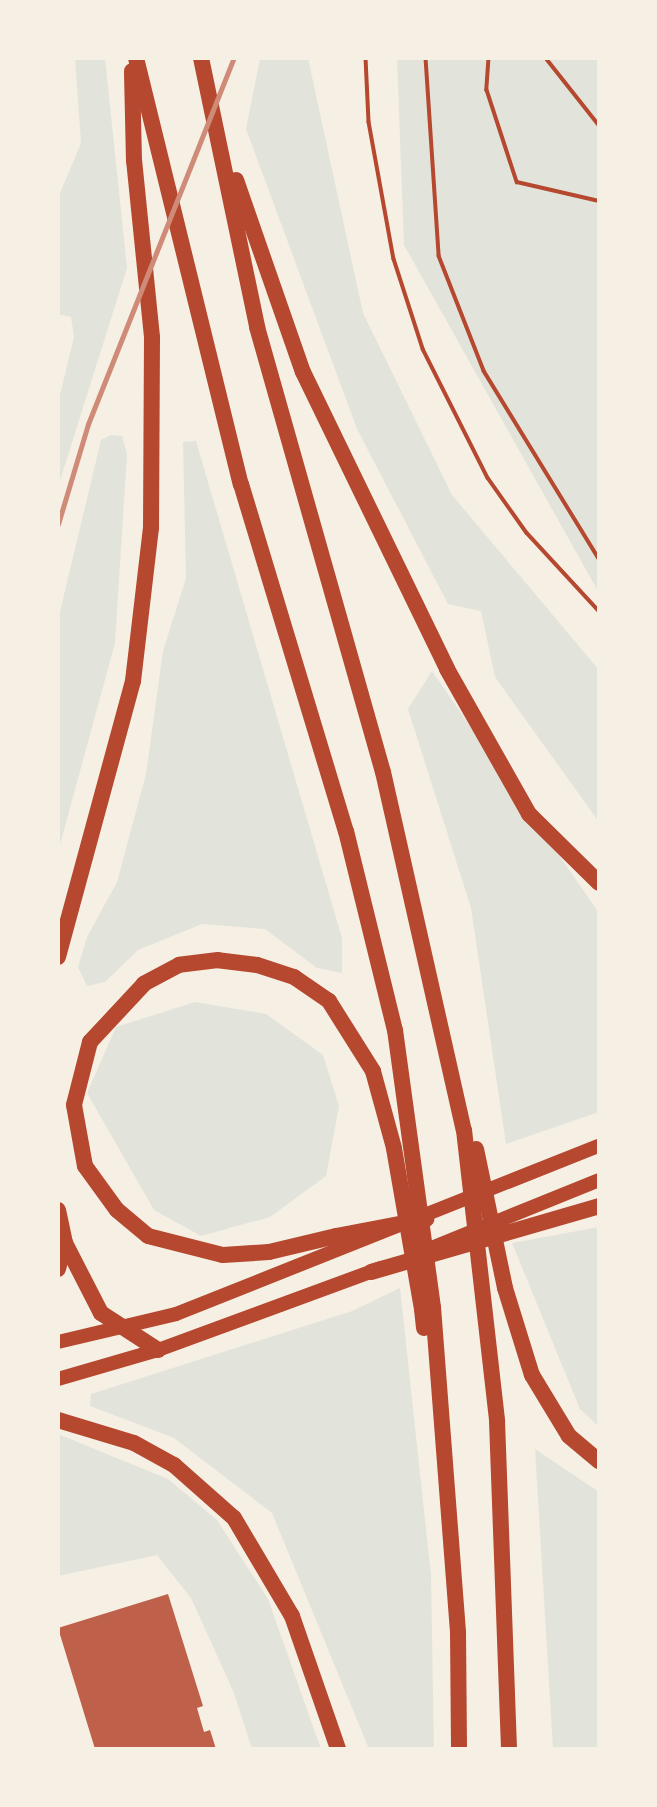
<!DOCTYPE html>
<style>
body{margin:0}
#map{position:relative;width:657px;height:1807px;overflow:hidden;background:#f6efe4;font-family:"Archivo Narrow",sans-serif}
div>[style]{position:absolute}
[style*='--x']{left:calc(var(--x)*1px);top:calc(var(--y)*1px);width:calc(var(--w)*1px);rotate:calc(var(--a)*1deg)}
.green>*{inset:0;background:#e2e4dc}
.building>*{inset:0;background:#bf614a}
.path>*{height:3.5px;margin:-1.75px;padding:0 1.75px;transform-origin:1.75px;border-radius:1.75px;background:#b5482f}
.primary>*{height:14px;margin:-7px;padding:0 7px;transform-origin:7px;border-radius:7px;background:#b5482f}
.motorway>*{height:16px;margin:-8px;padding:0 8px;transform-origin:8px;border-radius:8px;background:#b5482f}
.rail>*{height:5px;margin:-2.5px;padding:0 2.5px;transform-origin:2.5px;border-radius:2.5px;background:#cf8b77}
span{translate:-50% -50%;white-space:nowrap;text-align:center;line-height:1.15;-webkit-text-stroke:6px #f6efe4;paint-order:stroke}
.frame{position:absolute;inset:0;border:60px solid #f6efe4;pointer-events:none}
</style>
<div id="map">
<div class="green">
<i style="clip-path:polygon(75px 58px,105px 58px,127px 268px,58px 487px,58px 403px,74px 337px,71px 317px,58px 314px,58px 198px,81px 143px)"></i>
<i style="clip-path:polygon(260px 58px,308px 58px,363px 313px,452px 495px,599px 670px,599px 822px,495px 677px,481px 611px,448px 604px,357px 429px,246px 129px)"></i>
<i style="clip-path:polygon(397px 58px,599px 58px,599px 593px,404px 245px)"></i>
<i style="clip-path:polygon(111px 435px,122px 436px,127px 454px,115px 643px,58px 852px,58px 620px,101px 440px)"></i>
<i style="clip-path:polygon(196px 441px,342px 938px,342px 973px,317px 968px,265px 929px,202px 924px,138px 950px,105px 982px,87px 986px,78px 967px,87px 937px,117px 882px,146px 774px,163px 651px,186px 578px,183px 442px)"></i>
<i style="clip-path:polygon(432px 671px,599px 913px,599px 1112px,506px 1144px,471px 908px,408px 709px)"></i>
<i style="clip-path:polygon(195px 1002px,266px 1014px,323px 1055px,339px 1106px,326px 1176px,270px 1217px,201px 1236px,154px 1210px,87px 1093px,116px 1027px)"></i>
<i style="clip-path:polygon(599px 1227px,599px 1427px,580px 1409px,512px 1243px)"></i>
<i style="clip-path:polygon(400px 1288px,431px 1575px,434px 1749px,369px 1749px,272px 1513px,174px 1438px,90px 1406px,91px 1394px,352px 1311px)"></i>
<i style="clip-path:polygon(58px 1434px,168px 1479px,217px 1520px,268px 1599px,321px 1749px,252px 1749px,234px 1693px,191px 1598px,157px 1555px,58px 1576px)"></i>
<i style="clip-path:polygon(535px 1449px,599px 1492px,599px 1749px,553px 1749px)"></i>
</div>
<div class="building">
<i style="clip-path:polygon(168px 1594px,203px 1706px,197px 1708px,204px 1732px,210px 1730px,216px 1749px,95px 1749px,58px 1628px)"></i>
</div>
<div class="path">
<i style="--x:366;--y:58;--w:64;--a:87.3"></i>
<i style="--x:369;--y:122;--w:139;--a:79.7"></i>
<i style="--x:394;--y:259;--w:95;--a:72.1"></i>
<i style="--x:423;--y:349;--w:144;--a:63.3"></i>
<i style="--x:488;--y:478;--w:67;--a:54.7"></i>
<i style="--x:527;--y:533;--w:106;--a:47.3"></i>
<i style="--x:426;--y:58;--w:198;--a:86.2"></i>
<i style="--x:439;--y:256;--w:123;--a:68.6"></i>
<i style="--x:484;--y:371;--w:220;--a:58.5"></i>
<i style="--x:489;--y:58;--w:32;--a:94"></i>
<i style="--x:487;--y:90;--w:97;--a:71.9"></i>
<i style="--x:517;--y:182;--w:84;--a:13"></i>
<i style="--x:546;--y:58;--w:85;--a:51.7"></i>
</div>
<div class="primary">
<i style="--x:429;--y:1249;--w:183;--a:-22.1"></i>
<i style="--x:58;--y:1342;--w:121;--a:-13.3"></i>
<i style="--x:176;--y:1314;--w:455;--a:-21.7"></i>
<i style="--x:58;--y:1379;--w:104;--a:-16.2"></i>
<i style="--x:158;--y:1350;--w:238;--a:-20.2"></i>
</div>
<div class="motorway">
<i style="--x:136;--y:58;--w:439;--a:76.2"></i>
<i style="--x:241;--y:484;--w:363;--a:73.2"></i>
<i style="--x:346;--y:831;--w:205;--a:76.2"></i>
<i style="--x:395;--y:1030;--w:280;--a:82.2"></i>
<i style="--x:433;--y:1307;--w:326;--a:85.6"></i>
<i style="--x:458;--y:1632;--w:117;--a:89.5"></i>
<i style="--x:201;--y:58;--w:275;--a:78.2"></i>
<i style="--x:257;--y:327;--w:462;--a:74.2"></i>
<i style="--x:383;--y:772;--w:367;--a:77.3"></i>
<i style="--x:464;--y:1130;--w:293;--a:83.5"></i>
<i style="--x:497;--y:1421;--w:328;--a:87.9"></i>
<i style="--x:236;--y:180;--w:203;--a:70.8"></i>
<i style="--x:303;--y:372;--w:330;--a:64.1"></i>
<i style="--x:447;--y:669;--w:167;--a:60.5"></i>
<i style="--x:529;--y:814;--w:98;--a:44.6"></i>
<i style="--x:58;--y:957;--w:286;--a:-74.8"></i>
<i style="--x:133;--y:681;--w:154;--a:-83.3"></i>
<i style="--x:151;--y:528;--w:191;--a:-89.7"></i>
<i style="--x:152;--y:337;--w:177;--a:-95.8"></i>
<i style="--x:134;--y:161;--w:90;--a:-91.3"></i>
<i style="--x:476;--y:1149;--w:142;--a:78.2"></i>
<i style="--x:505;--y:1288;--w:91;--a:72.8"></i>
<i style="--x:532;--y:1375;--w:71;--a:58.8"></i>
<i style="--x:569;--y:1436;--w:39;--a:40"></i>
<i style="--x:58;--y:1210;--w:34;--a:78"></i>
<i style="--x:65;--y:1243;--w:79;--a:62.8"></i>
<i style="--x:101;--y:1313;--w:68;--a:33"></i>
<i style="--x:58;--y:1269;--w:27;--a:-75"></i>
<i style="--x:371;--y:1272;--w:237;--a:-16.1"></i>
<i style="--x:424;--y:1328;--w:19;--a:-96"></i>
<i style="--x:422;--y:1309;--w:163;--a:-99.9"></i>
<i style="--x:394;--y:1148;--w:80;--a:-105.3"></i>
<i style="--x:373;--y:1071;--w:83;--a:-122.2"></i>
<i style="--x:329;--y:1001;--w:42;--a:-145.6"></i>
<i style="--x:294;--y:977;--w:39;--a:-162"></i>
<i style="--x:257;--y:965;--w:39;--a:-173"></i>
<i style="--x:218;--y:960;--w:39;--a:173"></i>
<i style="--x:179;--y:965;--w:40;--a:152"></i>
<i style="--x:144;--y:984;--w:79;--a:133"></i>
<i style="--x:90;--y:1042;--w:65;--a:104.3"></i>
<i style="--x:74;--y:1105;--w:62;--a:79.8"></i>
<i style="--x:85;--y:1166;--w:54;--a:54"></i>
<i style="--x:117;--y:1210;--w:40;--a:40"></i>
<i style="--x:148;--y:1236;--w:77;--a:14.2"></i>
<i style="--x:223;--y:1255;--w:46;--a:-3.7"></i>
<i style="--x:269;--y:1252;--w:69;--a:-13.4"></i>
<i style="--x:336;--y:1236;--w:92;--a:-10.7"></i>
<i style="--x:58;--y:1420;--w:79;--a:16.8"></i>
<i style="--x:134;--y:1443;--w:46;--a:28.8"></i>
<i style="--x:174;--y:1465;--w:80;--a:41.5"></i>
<i style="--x:234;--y:1518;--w:114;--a:59.4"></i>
<i style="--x:292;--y:1616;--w:141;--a:70.9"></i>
</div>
<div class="rail">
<i style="--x:58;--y:524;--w:104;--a:-73.3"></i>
<i style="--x:88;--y:424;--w:394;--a:-68.3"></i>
</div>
<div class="frame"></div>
</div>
